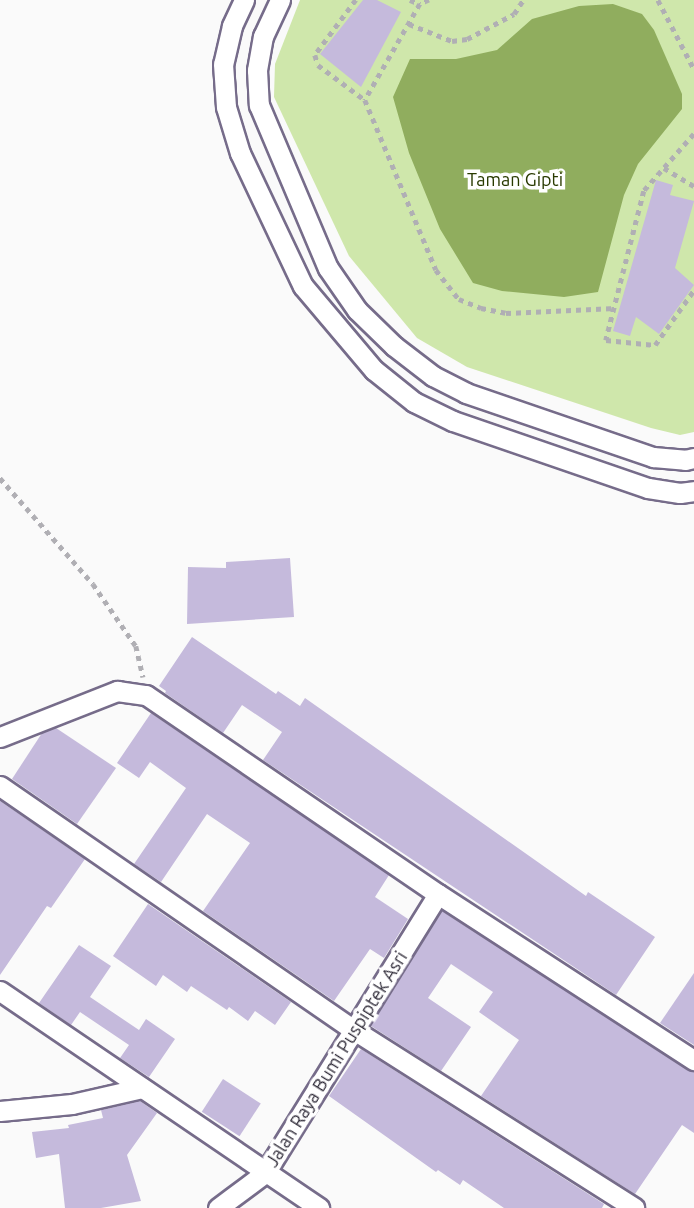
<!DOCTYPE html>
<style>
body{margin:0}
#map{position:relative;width:694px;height:1208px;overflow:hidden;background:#fafafa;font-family:Ubuntu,sans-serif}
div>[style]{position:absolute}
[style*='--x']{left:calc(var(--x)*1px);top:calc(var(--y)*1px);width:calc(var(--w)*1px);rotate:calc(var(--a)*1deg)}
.green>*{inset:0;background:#cfe7ab}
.water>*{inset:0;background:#90ad5e}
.building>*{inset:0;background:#c5badc;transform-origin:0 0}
.path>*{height:4.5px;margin-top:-2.25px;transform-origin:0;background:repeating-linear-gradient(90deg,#b0afb4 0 5px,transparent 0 10px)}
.roads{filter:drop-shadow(2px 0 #766c8a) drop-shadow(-2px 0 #766c8a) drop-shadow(0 2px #766c8a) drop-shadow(0 -2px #766c8a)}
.minor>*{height:19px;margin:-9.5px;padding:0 9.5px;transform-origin:9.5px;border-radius:9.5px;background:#fff}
span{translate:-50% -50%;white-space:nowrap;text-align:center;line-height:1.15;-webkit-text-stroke:7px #fff;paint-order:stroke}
.park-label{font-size:18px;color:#293a00}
.street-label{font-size:18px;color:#2e2a37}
</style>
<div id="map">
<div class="green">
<i style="clip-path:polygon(300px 0,694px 0,694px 432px,680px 435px,651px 428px,467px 367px,417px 338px,349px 256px,274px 97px,275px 64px)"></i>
</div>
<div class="water">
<i style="clip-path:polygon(613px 4px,642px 14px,654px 30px,682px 94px,682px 109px,638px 164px,624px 195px,598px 292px,564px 297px,502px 291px,473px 283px,440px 229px,409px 153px,393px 97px,410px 59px,456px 59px,497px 50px,532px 19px,579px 6px)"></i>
</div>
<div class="building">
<i style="clip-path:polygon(363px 0,377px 0,401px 12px,361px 87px,320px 54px)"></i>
<i style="clip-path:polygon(656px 180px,673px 185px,670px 195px,694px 201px,675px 268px,694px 285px,659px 334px,636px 317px,630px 336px,613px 331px)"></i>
<i style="clip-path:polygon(290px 558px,294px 617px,187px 624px,188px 567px,226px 568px,226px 562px)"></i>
<i style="clip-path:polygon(192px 637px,276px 694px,278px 691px,300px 706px,305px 698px,586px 896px,588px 892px,655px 937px,616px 995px,263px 760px,282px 732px,242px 705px,223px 733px,165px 693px,166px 691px,159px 686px)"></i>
<i style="clip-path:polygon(151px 713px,389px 875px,375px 897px,408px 919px,384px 958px,370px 949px,334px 1001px,203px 911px,250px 843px,207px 814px,161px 882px,134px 864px,186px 788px,150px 762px,139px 778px,117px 763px)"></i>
<i style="clip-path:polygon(56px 728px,116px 768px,77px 824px,12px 779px,42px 733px)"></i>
<i style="clip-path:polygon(0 801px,85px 859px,51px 908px,47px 906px,0 975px)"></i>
<i style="clip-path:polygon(148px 904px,291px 1002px,275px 1025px,255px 1011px,248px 1021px,229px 1007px,227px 1010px,191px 986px,187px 992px,163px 975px,156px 986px,113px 956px)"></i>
<i style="clip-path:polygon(442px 911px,694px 1072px,694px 1133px,682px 1125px,635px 1194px,481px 1096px,519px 1040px,479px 1012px,493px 992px,451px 964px,428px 998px,471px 1027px,441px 1071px,371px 1026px)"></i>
<i style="clip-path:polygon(79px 945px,111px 966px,90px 997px,139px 1030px,146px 1019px,175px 1039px,149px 1077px,120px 1058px,129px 1045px,80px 1012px,71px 1025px,39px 1003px)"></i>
<i style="clip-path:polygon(694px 973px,694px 1045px,660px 1023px)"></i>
<i style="clip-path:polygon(361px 1049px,604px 1204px,602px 1208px,504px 1208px,463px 1180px,460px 1185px,438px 1170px,436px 1172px,329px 1096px)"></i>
<i style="left:223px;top:1079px;width:45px;height:39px;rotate:33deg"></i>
<i style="clip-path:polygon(140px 1101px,157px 1113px,127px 1155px,141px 1201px,101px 1208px,65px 1208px,59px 1154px,36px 1158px,32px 1132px,69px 1128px,68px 1125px,103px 1118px,101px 1110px)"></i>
</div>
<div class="path">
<i style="--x:356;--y:0;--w:69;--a:126.7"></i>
<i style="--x:315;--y:55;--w:10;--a:73"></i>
<i style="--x:318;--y:65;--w:59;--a:36.7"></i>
<i style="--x:410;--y:0;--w:11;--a:22"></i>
<i style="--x:429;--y:0;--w:10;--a:156"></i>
<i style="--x:420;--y:4;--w:111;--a:119.8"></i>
<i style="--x:365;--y:100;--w:184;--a:67.3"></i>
<i style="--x:436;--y:270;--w:37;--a:52"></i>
<i style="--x:459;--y:299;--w:24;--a:22"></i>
<i style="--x:481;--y:308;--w:25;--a:11"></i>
<i style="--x:506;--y:313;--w:109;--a:-2.6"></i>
<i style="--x:658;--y:0;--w:78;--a:62.4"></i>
<i style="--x:409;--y:24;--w:46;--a:21.6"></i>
<i style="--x:452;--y:41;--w:15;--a:-8"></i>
<i style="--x:467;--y:39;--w:53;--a:-28"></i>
<i style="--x:514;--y:14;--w:17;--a:-57"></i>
<i style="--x:694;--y:134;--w:76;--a:131.3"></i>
<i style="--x:644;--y:191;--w:154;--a:104.3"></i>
<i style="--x:606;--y:340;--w:49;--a:5.8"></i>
<i style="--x:655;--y:345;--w:67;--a:-54.7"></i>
<i style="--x:664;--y:168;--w:35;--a:31"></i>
<i style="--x:0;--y:478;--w:141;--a:48.7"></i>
<i style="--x:93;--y:584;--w:75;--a:55.3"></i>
<i style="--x:136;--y:646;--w:32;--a:77"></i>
</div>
<div class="roads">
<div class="minor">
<i style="--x:244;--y:0;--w:29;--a:115"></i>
<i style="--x:232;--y:26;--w:39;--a:103"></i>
<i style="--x:223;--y:64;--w:43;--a:86"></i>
<i style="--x:226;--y:107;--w:48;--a:73.1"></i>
<i style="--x:240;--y:153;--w:147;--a:64.7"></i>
<i style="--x:303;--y:286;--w:110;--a:49.8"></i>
<i style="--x:374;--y:370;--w:51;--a:38.7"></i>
<i style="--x:414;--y:402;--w:43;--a:26"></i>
<i style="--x:453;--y:421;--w:206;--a:19"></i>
<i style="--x:648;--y:488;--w:32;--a:9"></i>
<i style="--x:680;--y:493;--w:14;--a:-8"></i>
<i style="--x:280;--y:0;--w:40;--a:115"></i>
<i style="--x:263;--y:36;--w:35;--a:100"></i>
<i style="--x:257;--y:70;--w:35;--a:87"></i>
<i style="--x:259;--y:105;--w:177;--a:67.1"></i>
<i style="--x:328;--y:268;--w:51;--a:55.4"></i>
<i style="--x:357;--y:310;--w:52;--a:44.2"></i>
<i style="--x:394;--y:346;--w:49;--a:37.6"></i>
<i style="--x:433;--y:376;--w:37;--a:27"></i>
<i style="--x:466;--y:393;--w:198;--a:18.9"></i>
<i style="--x:653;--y:457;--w:32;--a:5"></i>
<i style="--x:685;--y:460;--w:9;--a:-13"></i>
<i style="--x:0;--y:737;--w:126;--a:-21.5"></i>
<i style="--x:117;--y:691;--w:29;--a:8"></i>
<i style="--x:146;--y:695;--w:353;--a:34.3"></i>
<i style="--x:438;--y:894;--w:305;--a:33"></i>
<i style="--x:0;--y:786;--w:430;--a:34.6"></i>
<i style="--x:354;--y:1030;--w:332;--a:32.4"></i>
<i style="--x:0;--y:991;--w:386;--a:34.2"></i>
<i style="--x:0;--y:1111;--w:72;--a:-5.6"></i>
<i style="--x:72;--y:1104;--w:72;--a:-12.9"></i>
<i style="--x:218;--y:1208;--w:59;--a:-36.7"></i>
<i style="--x:265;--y:1173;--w:328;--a:-58.2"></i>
</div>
</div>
<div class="park-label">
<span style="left:515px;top:179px">Taman Gipti</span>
</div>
<div class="street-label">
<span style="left:336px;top:1059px;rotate:-58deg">Jalan Raya Bumi Puspiptek Asri</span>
</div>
</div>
